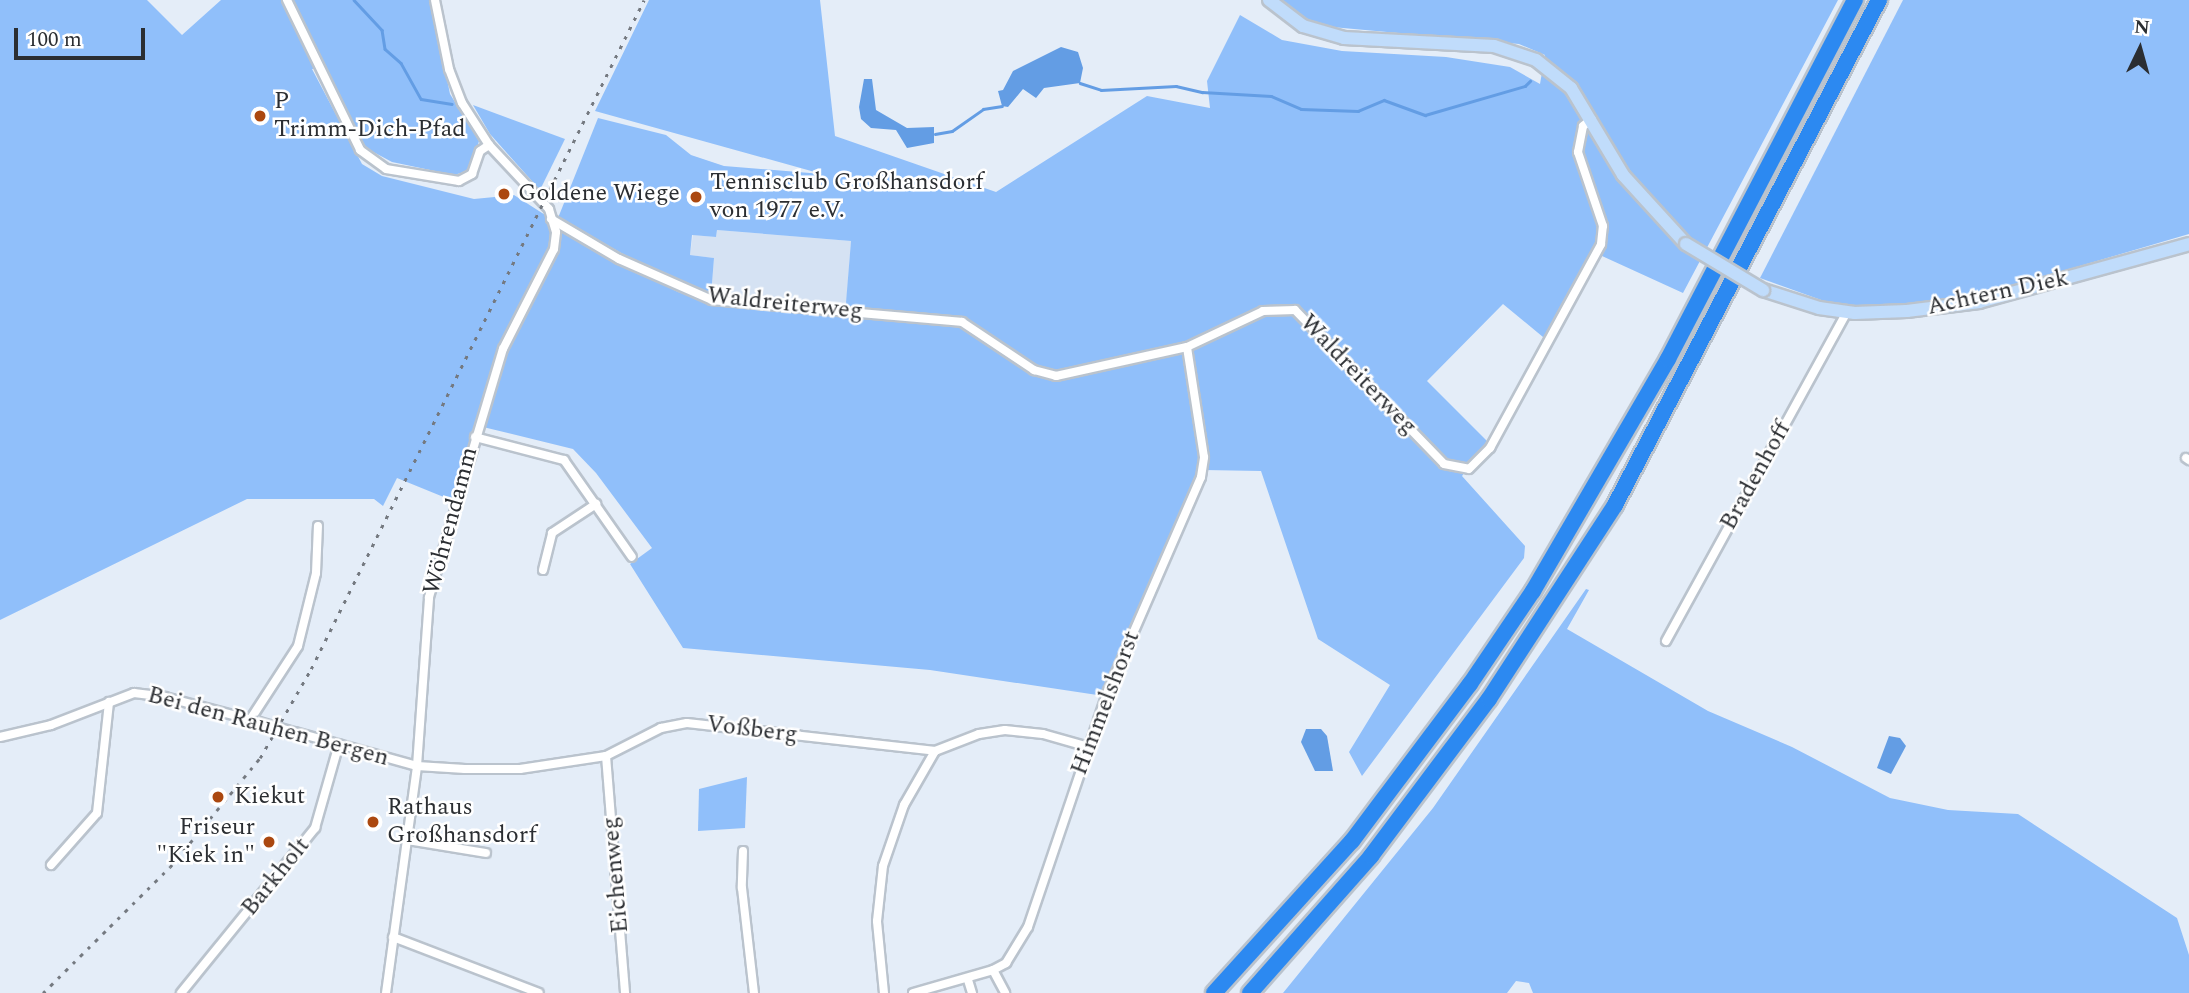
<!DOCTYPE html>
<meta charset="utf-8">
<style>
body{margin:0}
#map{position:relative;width:2189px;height:993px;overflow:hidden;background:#e4edf8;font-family:Spectral,serif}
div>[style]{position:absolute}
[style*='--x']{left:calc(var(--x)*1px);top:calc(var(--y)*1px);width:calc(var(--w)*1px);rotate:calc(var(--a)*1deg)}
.built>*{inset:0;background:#d5e2f3}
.green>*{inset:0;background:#90bffa}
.water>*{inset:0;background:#639de4}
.stream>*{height:2.5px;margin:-1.25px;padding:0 1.25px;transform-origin:1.25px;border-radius:1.25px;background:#639de4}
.roads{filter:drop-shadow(2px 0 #bac3cd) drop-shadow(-2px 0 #bac3cd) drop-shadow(0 2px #bac3cd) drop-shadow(0 -2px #bac3cd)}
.minor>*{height:8px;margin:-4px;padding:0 4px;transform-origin:4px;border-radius:4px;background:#fff}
.secondary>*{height:12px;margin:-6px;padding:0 6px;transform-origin:6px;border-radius:6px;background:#c0dcfb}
.motorway>*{height:16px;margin:-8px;padding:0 8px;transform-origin:8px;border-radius:8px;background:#2c89f1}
.rail>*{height:2.5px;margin-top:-1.25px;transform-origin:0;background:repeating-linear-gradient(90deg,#747980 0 3.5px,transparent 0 10.5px)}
.bridges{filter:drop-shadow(2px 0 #bac3cd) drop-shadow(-2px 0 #bac3cd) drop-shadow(0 2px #bac3cd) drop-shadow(0 -2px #bac3cd)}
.minor-bridge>*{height:8px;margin:-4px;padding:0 4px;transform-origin:4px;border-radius:4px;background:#fff}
.secondary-bridge>*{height:12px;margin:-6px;padding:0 6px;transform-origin:6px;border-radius:6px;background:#c0dcfb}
.dots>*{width:19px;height:19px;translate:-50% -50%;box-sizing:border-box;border:4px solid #fff;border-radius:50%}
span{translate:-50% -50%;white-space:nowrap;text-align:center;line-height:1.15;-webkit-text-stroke:5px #fff;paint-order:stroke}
.poi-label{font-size:24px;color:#2b2e32}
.left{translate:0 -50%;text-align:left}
.right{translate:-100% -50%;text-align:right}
.street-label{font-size:24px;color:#2b2e32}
.north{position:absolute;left:2105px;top:14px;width:70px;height:70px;-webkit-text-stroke:5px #fff;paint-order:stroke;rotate:5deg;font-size:19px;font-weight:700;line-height:28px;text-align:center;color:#2b2e32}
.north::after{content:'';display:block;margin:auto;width:24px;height:32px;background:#2b2e32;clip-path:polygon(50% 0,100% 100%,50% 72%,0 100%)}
.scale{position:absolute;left:14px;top:28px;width:131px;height:32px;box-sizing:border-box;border:4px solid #2b2e32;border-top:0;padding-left:9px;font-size:21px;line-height:24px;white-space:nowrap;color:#2b2e32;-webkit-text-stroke:5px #fff;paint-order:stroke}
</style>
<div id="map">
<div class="built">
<i style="clip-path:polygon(717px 230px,851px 241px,846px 308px,711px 296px,714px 258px,690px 255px,693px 235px,716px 237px)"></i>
</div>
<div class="green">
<i style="clip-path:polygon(0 0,147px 0,182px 35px,221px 0,431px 0,450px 94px,479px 141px,471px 170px,454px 175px,392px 162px,364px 147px,322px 68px,312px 69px,362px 164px,382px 176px,474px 199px,514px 195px,617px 261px,678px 292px,714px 304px,845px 315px,851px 241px,717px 230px,716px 237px,692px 235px,690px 255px,714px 258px,711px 296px,672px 281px,558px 218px,598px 118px,666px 135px,691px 155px,724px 166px,822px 174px,595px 111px,649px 0,820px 0,835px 136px,996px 192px,1147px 96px,1210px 108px,1207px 81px,1240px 15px,1282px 40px,1342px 51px,1446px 57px,1510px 67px,1540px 84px,1545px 55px,1519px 44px,1332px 27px,1305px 20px,1279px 0,1838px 0,1683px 293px,1602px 256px,1549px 342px,1503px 304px,1427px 381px,1487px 441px,1462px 476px,1525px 546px,1524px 558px,1362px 776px,1349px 752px,1390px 685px,1318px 639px,1261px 471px,1204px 470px,1104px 696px,930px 670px,683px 648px,630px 564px,652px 548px,596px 473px,573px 449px,483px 427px,473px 434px,451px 500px,397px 478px,383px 506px,374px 499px,247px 499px,0 620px)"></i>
<i style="clip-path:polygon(1903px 0,2189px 0,2189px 234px,1981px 295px,1907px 306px,1835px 305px,1760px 278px)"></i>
<i style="clip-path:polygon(473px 105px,565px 139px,540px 190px,490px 134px)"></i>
<i style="clip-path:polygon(1586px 589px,1589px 590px,1567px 629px,1708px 711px,1792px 747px,1890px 798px,1948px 810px,2018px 814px,2177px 918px,2189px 955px,2189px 993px,1533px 993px,1529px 983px,1516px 981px,1507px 993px,1283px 993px,1433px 808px)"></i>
<i style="clip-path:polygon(747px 777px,745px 828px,698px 831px,699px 789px)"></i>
</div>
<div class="water">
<i style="clip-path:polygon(1061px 47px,1078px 52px,1083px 68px,1080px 83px,1044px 88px,1036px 98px,1023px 89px,1008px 107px,1002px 106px,998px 91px,1003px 90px,1013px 71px)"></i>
<i style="clip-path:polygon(864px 79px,872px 79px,876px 110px,907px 128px,934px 127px,934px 143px,907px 148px,896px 130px,871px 128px,861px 119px,859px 107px)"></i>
<i style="clip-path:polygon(1306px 729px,1321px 729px,1327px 736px,1333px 771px,1315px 771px,1301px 742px)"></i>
<i style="clip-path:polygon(1889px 736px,1900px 738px,1906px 746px,1891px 774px,1877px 768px)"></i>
</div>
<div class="stream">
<i style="--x:354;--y:0;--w:41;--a:47"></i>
<i style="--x:382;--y:30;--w:19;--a:81"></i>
<i style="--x:385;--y:49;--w:21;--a:41"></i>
<i style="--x:401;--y:63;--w:41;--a:60.9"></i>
<i style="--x:421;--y:99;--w:31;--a:9"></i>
<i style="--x:1080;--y:83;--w:22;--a:18"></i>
<i style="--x:1101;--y:90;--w:75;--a:-3.1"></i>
<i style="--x:1176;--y:86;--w:27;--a:13"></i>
<i style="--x:1202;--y:92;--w:69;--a:3.3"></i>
<i style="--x:1271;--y:96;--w:33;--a:23"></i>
<i style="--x:1301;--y:109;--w:57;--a:2"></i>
<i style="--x:1358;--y:111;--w:28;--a:-23"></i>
<i style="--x:1384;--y:100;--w:44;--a:20.1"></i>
<i style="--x:1425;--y:115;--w:104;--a:-16.2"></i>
<i style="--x:1525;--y:86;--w:7;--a:-45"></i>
<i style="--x:935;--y:134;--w:17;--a:-10"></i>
<i style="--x:952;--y:131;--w:38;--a:-35"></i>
<i style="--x:983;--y:109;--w:19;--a:-9"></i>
</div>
<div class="roads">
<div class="minor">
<i style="--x:287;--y:0;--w:167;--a:64"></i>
<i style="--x:360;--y:150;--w:32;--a:36"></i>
<i style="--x:386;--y:169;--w:74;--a:9.3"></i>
<i style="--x:459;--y:181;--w:15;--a:-28"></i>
<i style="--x:472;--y:174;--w:24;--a:-71"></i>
<i style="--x:480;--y:151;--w:11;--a:-34"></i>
<i style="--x:551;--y:219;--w:79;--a:30.5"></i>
<i style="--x:619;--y:259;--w:102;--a:23.8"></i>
<i style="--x:712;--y:300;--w:251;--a:5"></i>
<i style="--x:962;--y:322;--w:87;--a:33.7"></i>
<i style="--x:1034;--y:370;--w:23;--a:15"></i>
<i style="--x:1056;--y:376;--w:134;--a:-12.5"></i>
<i style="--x:1187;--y:347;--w:84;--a:-25.3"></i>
<i style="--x:1263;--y:311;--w:32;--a:-2"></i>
<i style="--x:1295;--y:310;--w:214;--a:45.9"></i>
<i style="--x:1444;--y:464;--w:25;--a:11"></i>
<i style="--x:1469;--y:469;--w:30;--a:-45"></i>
<i style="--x:1490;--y:448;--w:232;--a:-61.4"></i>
<i style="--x:1601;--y:244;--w:18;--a:-84"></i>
<i style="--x:1603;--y:226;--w:78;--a:-108.7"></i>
<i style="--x:1578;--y:152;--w:26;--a:-79"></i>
<i style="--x:1583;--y:126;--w:11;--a:-38"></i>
<i style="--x:475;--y:437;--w:92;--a:14.5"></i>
<i style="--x:564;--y:460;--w:118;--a:55"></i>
<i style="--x:2186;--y:458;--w:4;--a:34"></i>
<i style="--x:543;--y:570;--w:38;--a:-76"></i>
<i style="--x:552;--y:533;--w:53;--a:-33.4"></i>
<i style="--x:1666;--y:641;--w:376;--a:-61.2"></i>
<i style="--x:250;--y:720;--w:88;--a:-57"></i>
<i style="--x:298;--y:646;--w:75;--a:-76.1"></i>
<i style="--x:316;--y:573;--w:47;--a:-87.6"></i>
<i style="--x:295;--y:732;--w:127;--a:15.6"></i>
<i style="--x:417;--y:766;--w:48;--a:3.6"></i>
<i style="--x:465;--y:769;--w:55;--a:0"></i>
<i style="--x:520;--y:769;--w:87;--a:-8.6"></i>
<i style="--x:606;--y:756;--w:62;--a:-27"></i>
<i style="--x:661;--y:728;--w:26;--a:-11"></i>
<i style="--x:687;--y:723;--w:250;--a:6.4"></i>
<i style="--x:935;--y:751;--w:47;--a:-21.1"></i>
<i style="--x:979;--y:734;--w:26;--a:-9"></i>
<i style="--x:1005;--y:730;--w:38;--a:6"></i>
<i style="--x:1043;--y:734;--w:48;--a:15.8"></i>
<i style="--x:0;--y:737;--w:52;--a:-13.2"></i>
<i style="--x:51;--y:725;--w:89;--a:-21.1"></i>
<i style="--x:134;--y:693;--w:31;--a:7"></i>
<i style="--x:165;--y:697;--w:97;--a:14.9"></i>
<i style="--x:606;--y:756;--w:238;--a:85.4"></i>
<i style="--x:407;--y:840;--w:80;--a:9.3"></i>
<i style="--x:743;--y:851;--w:37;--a:92"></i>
<i style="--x:742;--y:888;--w:106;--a:83.5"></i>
<i style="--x:51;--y:865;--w:69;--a:-48.5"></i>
<i style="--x:97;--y:813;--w:112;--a:-83.8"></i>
<i style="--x:393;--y:937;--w:156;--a:21"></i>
<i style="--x:993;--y:970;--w:26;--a:62"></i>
<i style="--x:968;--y:980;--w:14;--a:73"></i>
<i style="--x:181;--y:993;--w:213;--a:-50.9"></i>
<i style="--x:315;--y:828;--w:87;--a:-74.1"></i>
<i style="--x:386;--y:993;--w:229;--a:-82.2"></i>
<i style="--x:417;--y:766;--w:169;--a:-85.9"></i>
<i style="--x:429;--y:597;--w:259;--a:-73.4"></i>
<i style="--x:503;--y:349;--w:112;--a:-63"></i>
<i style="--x:554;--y:249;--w:17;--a:-83"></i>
<i style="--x:556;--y:232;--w:24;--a:-107"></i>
<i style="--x:549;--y:209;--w:88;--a:-133.2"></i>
<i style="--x:489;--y:145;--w:50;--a:-122.7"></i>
<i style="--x:462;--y:103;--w:36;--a:-111"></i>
<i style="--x:449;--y:69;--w:70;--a:-101.5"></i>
<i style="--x:884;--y:993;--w:72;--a:-95.6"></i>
<i style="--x:877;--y:921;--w:55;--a:-83.8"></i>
<i style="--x:883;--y:866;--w:65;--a:-71"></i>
<i style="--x:904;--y:805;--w:62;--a:-60.1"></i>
<i style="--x:913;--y:993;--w:83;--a:-16"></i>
<i style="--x:993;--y:970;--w:15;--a:-28"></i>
<i style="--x:1006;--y:963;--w:42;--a:-58.6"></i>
<i style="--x:1028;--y:927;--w:249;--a:-71.3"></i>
<i style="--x:1108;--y:691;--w:233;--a:-66.5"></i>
<i style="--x:1201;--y:477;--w:20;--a:-81"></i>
<i style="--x:1204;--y:457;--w:111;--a:-98.8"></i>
</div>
<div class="secondary">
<i style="--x:1269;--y:0;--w:43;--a:37.4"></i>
<i style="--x:1303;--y:26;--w:43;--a:16.3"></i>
<i style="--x:1344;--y:38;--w:150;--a:3.1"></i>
<i style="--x:1494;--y:46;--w:44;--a:18.4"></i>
<i style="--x:1536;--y:60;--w:45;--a:38.7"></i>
<i style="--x:1571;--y:88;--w:101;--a:59.1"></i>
<i style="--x:1623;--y:175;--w:93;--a:47.6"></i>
<i style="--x:1763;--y:290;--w:59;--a:17.8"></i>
<i style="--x:1819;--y:308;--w:36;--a:8"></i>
<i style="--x:1855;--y:313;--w:52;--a:-2.2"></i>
<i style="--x:1907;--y:311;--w:73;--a:-7.1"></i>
<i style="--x:1979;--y:302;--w:218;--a:-15.4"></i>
</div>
<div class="motorway">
<i style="--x:1214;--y:993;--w:205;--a:-47.8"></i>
<i style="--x:1352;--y:841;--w:196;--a:-53.1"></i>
<i style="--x:1470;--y:684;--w:112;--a:-55.9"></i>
<i style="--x:1533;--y:591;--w:268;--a:-59.8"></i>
<i style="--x:1668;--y:359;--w:405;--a:-62.5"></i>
<i style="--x:1250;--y:993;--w:183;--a:-48.5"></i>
<i style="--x:1371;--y:856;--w:196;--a:-53.1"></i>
<i style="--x:1489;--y:699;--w:231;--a:-57"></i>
<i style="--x:1615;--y:505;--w:570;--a:-62.4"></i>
</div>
</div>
<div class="rail">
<i style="--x:43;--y:993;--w:179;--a:-44.8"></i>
<i style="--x:170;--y:867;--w:141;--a:-50.5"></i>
<i style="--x:260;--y:758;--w:103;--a:-60.2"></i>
<i style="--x:311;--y:669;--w:747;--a:-63.54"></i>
</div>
<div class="bridges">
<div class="minor-bridge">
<i style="--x:259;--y:722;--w:37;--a:16"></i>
</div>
<div class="secondary-bridge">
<i style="--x:1686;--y:244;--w:90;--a:30.9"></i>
</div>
</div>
<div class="dots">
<i style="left:260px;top:116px;background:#ab4810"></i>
<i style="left:504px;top:194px;background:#ab4810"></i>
<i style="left:696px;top:197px;background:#ab4810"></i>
<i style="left:218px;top:797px;background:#ab4810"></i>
<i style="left:373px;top:822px;background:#ab4810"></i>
<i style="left:269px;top:842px;background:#ab4810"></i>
</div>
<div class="poi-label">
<span class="left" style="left:274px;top:116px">P<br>Trimm-Dich-Pfad</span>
<span class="left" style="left:710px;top:197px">Tennisclub Großhansdorf<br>von 1977 e.V.</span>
<span class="left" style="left:518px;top:194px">Goldene Wiege</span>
<span class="left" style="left:234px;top:797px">Kiekut</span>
<span class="left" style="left:387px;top:822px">Rathaus<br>Großhansdorf</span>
<span class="right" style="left:255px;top:842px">Friseur<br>"Kiek in"</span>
</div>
<div class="street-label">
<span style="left:1998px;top:293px;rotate:-12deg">Achtern Diek</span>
<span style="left:785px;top:304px;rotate:6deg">Waldreiterweg</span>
<span style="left:1358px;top:375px;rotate:46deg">Waldreiterweg</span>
<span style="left:1756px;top:476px;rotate:-61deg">Bradenhoff</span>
<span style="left:451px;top:521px;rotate:-75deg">Wöhrendamm</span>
<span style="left:1106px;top:703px;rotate:-69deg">Himmelshorst</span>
<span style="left:268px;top:727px;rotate:15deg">Bei den Rauhen Bergen</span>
<span style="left:752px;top:730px;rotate:7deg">Voßberg</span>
<span style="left:616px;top:875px;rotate:-95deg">Eichenweg</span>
<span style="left:276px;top:877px;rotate:-51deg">Barkholt</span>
</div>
<div class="north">N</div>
<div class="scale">100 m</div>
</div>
